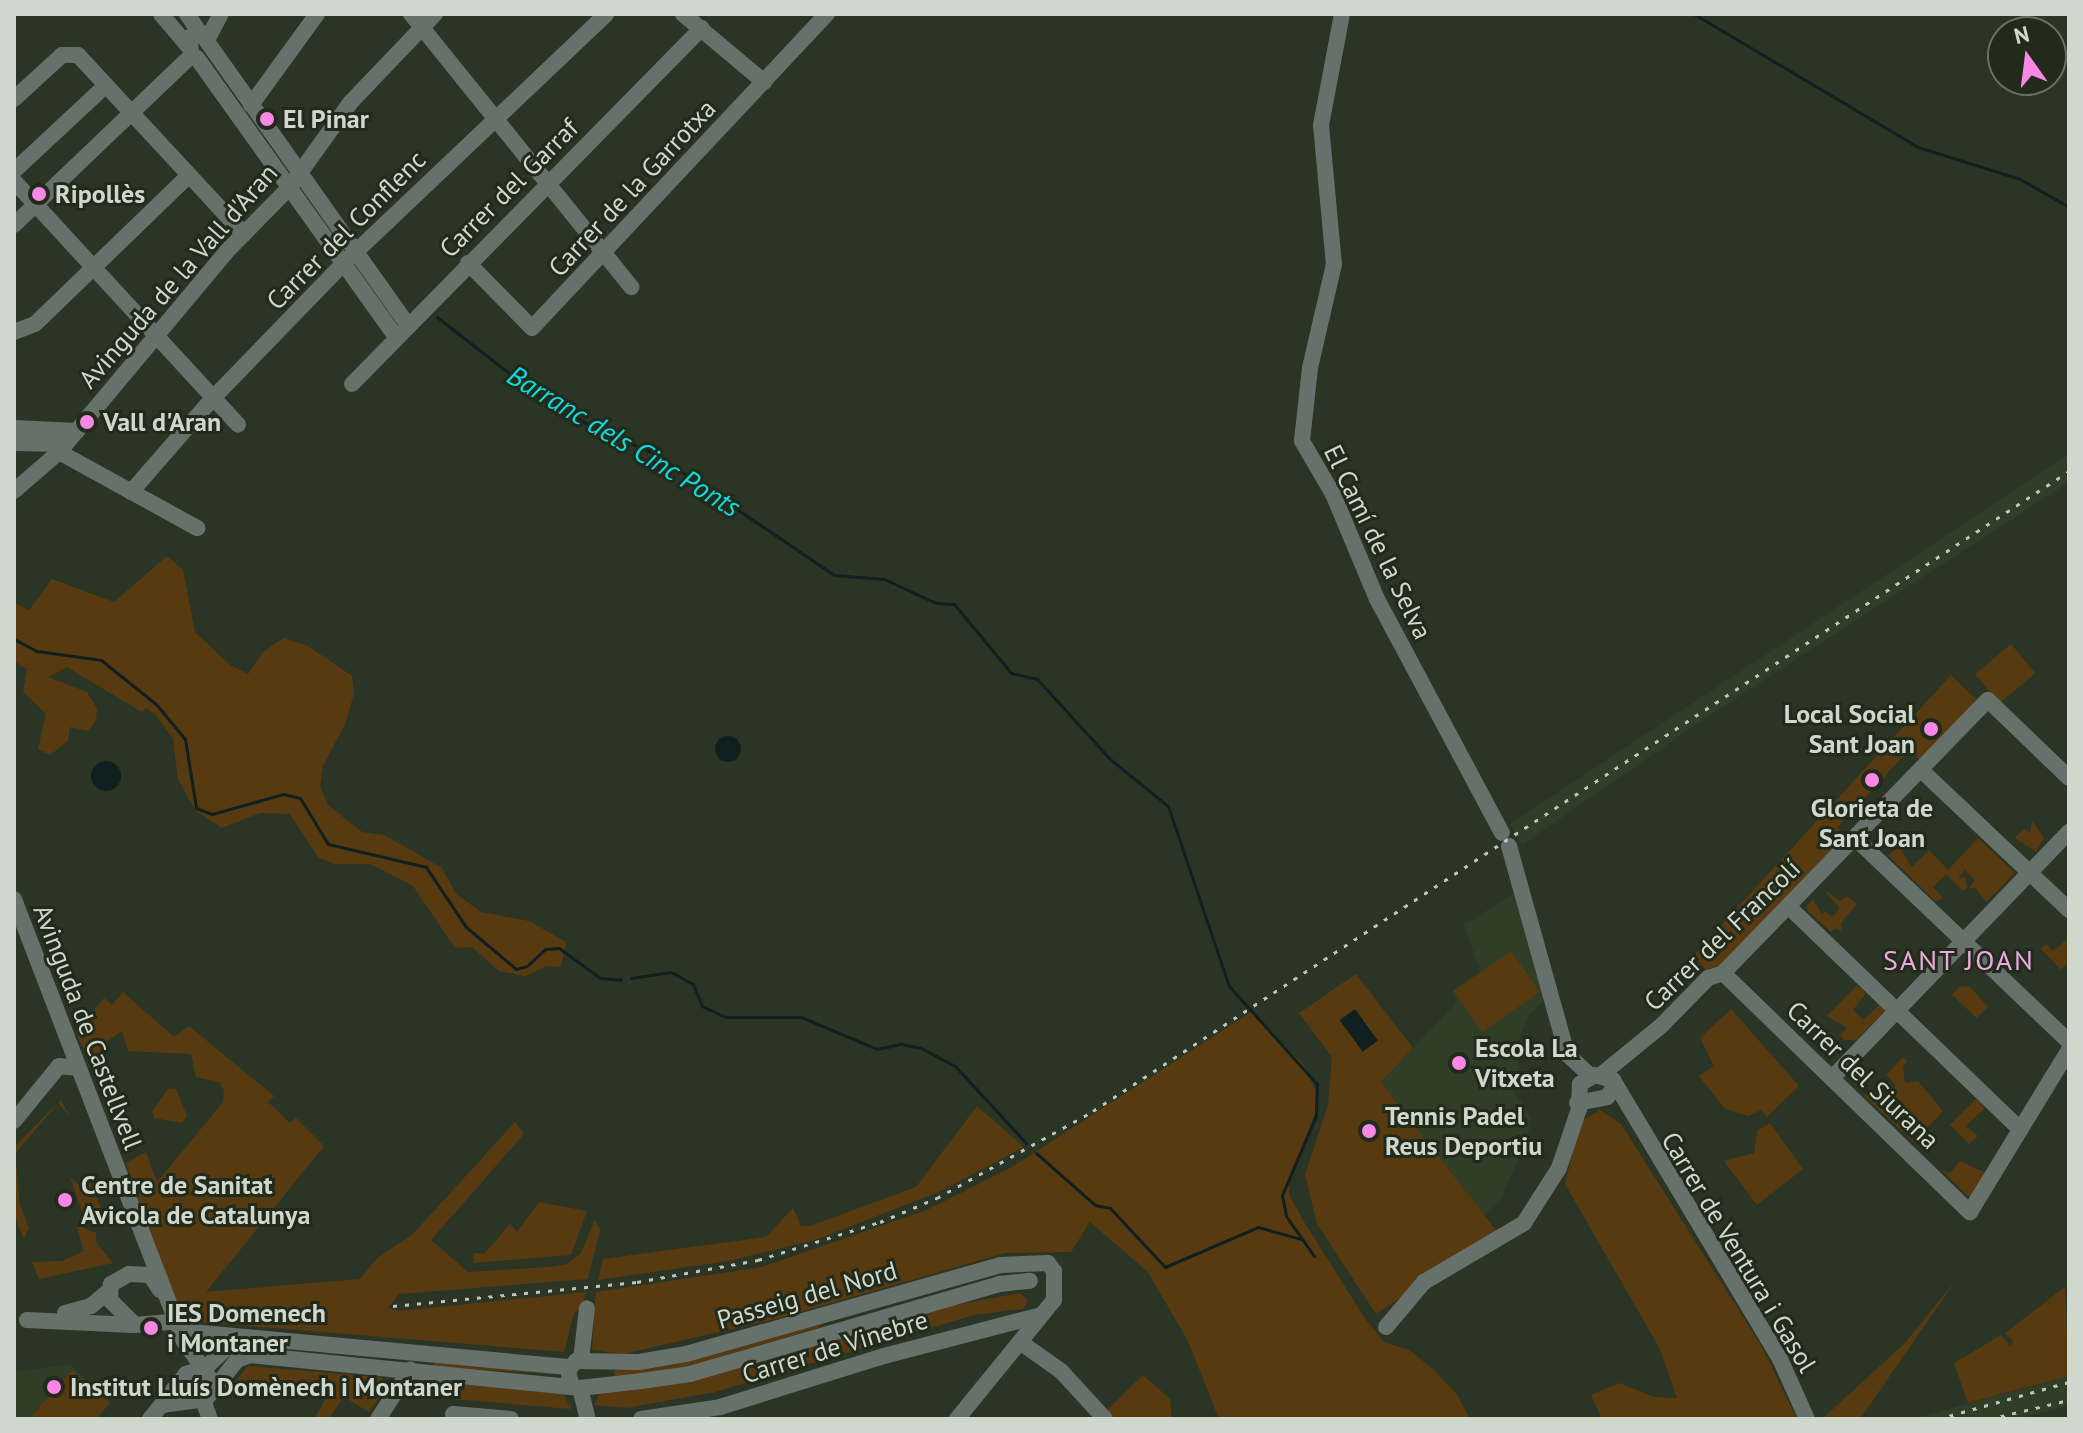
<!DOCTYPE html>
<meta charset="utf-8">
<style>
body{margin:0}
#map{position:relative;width:2083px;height:1433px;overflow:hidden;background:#2b3525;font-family:"PT Sans",sans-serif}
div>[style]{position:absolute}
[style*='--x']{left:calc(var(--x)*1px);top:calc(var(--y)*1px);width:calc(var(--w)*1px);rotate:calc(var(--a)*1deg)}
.built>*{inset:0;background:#303d27}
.green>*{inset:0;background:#583a11;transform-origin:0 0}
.water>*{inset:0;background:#101f20;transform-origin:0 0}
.round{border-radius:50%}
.stream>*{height:3px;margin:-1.5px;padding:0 1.5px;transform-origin:1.5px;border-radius:1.5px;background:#101f20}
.minor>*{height:16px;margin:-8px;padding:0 8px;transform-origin:8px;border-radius:8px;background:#67716c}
.rail>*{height:3px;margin-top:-1.5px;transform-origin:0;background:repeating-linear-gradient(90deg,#bdc4b9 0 4px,transparent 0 12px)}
.dots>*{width:22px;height:22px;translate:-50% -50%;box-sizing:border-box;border:4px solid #222b1b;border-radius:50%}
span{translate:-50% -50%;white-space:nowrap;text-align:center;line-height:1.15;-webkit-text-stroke:6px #222b1b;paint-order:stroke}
.poi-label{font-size:26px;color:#d0d7cd;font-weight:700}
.left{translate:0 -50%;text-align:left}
.right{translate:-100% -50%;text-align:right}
.street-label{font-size:26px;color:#d0d7cd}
.water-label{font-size:28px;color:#0edce0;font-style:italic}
.neighbourhood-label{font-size:28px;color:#ebaadd;letter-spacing:2px}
.frame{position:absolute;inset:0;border:16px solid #d0d7cd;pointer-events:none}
.north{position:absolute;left:1987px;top:16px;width:80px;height:80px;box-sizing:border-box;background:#222b1b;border:2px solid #687062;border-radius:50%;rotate:346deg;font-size:22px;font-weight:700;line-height:32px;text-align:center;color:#d0d7cd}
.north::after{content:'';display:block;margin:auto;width:28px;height:36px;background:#fa87e6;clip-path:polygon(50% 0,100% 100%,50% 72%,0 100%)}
</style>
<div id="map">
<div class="built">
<i style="clip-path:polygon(2069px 454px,2069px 482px,1704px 719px,1522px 845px,1510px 824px)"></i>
<i style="clip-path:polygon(1521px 889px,1551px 993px,1527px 1018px,1517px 1046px,1519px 1077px,1510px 1085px,1532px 1118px,1526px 1142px,1500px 1200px,1483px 1216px,1381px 1082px,1457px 1002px,1452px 991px,1480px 971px,1464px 925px)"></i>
<i style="clip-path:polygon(69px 1364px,111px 1402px,96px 1419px,14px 1419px,14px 1372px)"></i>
<i style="clip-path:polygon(2069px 1376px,2069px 1406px,2016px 1419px,1912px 1419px)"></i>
</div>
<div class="green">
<i style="clip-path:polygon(167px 556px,183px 570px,195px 632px,230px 665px,248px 674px,264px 651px,284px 638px,308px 646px,352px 676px,354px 693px,346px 722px,323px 766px,320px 786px,328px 805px,362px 832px,384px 835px,442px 868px,456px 894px,481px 912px,529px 921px,566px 942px,561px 967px,547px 966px,525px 976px,499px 971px,472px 947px,455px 948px,413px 886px,371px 864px,334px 864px,318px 857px,290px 814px,260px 813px,222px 828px,196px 811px,189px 799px,178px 779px,173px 739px,156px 715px,146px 708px,142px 712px,67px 667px,48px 677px,87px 692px,97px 709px,96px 720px,88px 731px,70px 727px,68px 741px,50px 755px,38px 749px,46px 714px,23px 692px,27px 669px,14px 661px,14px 603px,29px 610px,52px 579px,114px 602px)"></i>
<i style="left:2011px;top:644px;width:38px;height:47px;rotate:50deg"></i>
<i style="clip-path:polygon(1951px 675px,1978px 701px,1921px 760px,1907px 752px,1837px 828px,1845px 836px,1721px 965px,1706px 970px,1693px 956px)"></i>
<i style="clip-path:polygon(2032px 821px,2044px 838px,2036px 852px,2015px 838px,2024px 829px,2030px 833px)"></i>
<i style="clip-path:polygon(1978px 838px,2015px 873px,1986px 902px,1975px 887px,1969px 889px,1975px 880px,1965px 870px,1958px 878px,1965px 877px,1967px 888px,1963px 891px,1946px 874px,1933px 887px,1943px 898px,1936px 902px,1888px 855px,1906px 843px,1902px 852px,1912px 867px,1929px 850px,1948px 870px)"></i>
<i style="clip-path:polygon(1823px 889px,1840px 901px,1847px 896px,1857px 904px,1841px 923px,1842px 932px,1835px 928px,1831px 932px,1805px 908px,1813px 899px,1822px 915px,1825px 911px,1832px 917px,1840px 908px)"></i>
<i style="clip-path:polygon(2069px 938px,2069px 961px,2061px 970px,2041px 949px,2046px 944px,2053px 951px)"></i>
<i style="left:1511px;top:951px;width:50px;height:70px;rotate:55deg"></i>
<i style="clip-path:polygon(1356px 974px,1413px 1048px,1381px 1082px,1498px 1233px,1376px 1314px,1317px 1224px,1305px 1175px,1328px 1105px,1332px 1057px,1299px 1013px)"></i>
<i style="clip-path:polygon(1857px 985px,1866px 993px,1853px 1010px,1863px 1020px,1879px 1005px,1885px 1011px,1856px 1040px,1844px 1040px,1840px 1035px,1847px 1028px,1827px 1016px)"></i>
<i style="clip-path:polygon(1960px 986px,1970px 987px,1988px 1007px,1977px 1018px,1952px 995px)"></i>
<i style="clip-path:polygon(123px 992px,174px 1037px,189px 1026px,274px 1096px,268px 1102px,290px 1123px,296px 1118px,324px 1146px,206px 1292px,360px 1279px,377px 1258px,412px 1235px,515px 1122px,524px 1134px,431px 1240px,468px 1272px,549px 1267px,567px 1264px,581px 1253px,595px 1220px,600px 1230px,588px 1279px,399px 1294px,388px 1308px,399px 1311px,586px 1292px,582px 1308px,574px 1313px,564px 1352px,187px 1321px,179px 1315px,126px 1163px,146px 1152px,157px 1182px,223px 1102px,224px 1090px,219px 1082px,196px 1077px,191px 1054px,128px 1051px,122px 1031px,101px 1046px,100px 1063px,91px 1067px,76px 1032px,104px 998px,112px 1005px)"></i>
<i style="clip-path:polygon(1731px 1009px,1799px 1086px,1767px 1117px,1761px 1110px,1748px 1116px,1725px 1109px,1699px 1076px,1714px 1066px,1700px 1038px)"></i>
<i style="clip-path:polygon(1251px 1012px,1303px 1064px,1317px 1093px,1317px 1108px,1289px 1179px,1289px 1195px,1303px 1220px,1366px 1320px,1384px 1342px,1409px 1350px,1433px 1369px,1456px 1393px,1470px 1419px,1219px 1419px,1188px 1341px,1148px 1272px,1090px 1222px,1071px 1252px,1005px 1253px,776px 1319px,623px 1354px,592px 1350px,596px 1292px,762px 1267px,927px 1210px,1012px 1167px)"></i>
<i style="clip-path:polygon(1903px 1057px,1908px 1062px,1903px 1066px,1905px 1083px,1918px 1081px,1943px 1111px,1914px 1142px,1864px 1096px,1871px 1091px,1882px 1101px,1896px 1085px,1886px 1075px)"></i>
<i style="clip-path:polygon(169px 1088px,176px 1089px,187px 1116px,182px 1123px,154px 1118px,152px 1111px)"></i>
<i style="clip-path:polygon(1976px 1099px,1985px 1108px,1966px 1126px,1978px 1136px,1969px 1144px,1950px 1125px)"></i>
<i style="clip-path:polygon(61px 1100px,70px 1117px,58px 1103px,15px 1154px,20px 1205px,29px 1228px,24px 1239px,14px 1215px,14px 1147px)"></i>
<i style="clip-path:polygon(977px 1106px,1024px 1147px,939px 1192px,815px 1240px,728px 1261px,598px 1280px,603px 1259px,766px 1237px,793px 1208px,801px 1226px,810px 1226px,916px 1187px)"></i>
<i style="clip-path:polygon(1600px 1110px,1621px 1124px,1762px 1347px,1797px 1419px,1602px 1419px,1591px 1395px,1619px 1383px,1654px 1397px,1677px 1398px,1660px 1349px,1565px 1184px,1580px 1122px)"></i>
<i style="clip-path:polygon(1770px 1123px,1803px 1169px,1757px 1205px,1724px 1161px,1754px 1153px,1757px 1131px)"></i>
<i style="clip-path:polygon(1960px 1161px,1986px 1173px,1970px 1198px,1942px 1170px,1950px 1173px)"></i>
<i style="clip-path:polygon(70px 1177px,84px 1190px,90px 1182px,105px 1217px,102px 1222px,82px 1212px)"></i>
<i style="clip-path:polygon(539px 1202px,587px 1211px,571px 1255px,474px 1263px,473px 1253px,484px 1254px,510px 1224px,517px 1232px)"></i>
<i style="clip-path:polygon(76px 1225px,96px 1233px,96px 1242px,113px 1263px,39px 1279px,32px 1262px,62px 1261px,84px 1251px)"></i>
<i style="clip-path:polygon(1956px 1280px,1860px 1419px,1822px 1419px,1905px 1343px)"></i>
<i style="clip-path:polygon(2065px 1287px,2069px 1376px,1968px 1403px,1954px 1363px,2001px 1335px,2010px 1346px,2014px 1342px,2005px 1333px)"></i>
<i style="clip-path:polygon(1020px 1293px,1028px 1301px,1023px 1309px,974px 1315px,715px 1392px,627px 1408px,594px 1405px,600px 1393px,686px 1382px,945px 1307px)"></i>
<i style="clip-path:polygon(820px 1323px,821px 1327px,689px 1366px,615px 1378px,614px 1370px,654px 1366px)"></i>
<i style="clip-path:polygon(434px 1360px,557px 1374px,433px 1367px)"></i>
<i style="clip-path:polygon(248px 1366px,380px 1377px,388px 1384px,369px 1412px,344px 1397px,328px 1419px,320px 1419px,316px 1416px,327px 1396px,230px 1387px)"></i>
<i style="clip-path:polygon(72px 1370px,110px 1403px,96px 1419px,29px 1419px)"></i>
<i style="clip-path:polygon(1143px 1375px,1170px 1399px,1172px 1419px,1098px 1419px)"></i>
<i style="clip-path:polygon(426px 1381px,563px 1393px,571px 1409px,405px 1395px,414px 1382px)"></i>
</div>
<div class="water">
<i class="round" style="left:715px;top:736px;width:26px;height:26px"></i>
<i class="round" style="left:91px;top:761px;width:30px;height:30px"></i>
<i style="left:1355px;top:1009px;width:39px;height:19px;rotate:54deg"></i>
</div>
<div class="stream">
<i style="--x:1694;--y:14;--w:261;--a:30.7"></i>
<i style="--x:1918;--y:147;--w:107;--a:17.4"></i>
<i style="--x:2020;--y:179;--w:56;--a:29.7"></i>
<i style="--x:437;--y:317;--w:122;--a:38"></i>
<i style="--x:533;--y:392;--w:67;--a:30.4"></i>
<i style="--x:591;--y:426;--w:72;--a:23.7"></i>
<i style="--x:657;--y:455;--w:214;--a:34.1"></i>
<i style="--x:834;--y:575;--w:50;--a:4.6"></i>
<i style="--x:884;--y:579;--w:57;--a:24.8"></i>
<i style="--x:936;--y:603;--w:18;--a:3"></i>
<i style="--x:954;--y:604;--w:89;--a:50.4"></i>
<i style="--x:1011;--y:673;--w:27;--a:13"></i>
<i style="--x:1037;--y:679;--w:110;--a:47.6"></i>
<i style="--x:1111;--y:760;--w:73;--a:38.9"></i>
<i style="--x:1168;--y:806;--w:190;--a:71.3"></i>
<i style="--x:1229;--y:986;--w:132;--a:48.1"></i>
<i style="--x:1317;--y:1084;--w:32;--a:92"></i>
<i style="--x:1316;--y:1116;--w:86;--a:113.3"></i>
<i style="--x:1282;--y:1195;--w:21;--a:79"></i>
<i style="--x:1286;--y:1216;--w:49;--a:55"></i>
<i style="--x:14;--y:639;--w:26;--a:28"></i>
<i style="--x:37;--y:651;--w:65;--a:8"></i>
<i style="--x:101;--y:660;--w:70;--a:38.7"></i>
<i style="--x:156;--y:704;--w:45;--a:50.4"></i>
<i style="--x:185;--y:739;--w:70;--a:80.9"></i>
<i style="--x:196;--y:808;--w:17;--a:21"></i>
<i style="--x:212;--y:814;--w:74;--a:-15.7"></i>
<i style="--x:283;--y:794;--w:17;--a:13"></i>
<i style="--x:300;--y:798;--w:54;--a:58.7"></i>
<i style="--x:328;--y:844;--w:101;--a:13.2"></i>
<i style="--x:426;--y:867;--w:72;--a:56.3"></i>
<i style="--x:466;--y:927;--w:65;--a:40"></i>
<i style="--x:516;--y:969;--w:11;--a:-15"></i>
<i style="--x:527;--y:966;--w:25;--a:-43"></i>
<i style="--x:545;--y:949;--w:14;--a:-4"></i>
<i style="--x:559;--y:948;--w:51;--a:36.2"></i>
<i style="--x:600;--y:978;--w:21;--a:5"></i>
<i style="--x:631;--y:978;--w:40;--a:-8.5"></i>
<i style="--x:671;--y:972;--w:25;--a:29"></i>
<i style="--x:693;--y:984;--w:24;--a:68"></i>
<i style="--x:702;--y:1006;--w:26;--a:25"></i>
<i style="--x:726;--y:1017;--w:75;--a:0"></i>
<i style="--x:801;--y:1017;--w:82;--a:22.8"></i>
<i style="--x:877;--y:1049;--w:25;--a:-12"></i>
<i style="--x:901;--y:1044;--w:20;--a:11"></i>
<i style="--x:921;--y:1048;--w:38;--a:28"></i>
<i style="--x:955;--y:1066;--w:105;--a:47.3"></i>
<i style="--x:1036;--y:1153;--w:79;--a:41.4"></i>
<i style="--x:1095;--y:1205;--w:15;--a:11"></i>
<i style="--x:1110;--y:1208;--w:81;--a:47"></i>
<i style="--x:1165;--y:1267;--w:101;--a:-23.3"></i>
<i style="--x:1258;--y:1227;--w:45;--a:15.6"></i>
</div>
<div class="minor">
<i style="--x:161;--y:14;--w:42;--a:49.8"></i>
<i style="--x:187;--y:14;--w:23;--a:56"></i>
<i style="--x:411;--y:14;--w:351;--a:51.1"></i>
<i style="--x:683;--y:14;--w:106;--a:40"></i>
<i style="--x:1342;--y:14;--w:113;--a:100.7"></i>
<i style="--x:1321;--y:125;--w:140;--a:84.7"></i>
<i style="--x:1334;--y:264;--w:107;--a:103"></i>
<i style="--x:1310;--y:368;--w:73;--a:96.3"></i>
<i style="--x:1302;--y:441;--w:61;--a:59.7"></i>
<i style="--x:1333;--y:494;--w:114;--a:67.3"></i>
<i style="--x:1377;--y:599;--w:265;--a:61.9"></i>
<i style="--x:207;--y:40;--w:30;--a:-62"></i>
<i style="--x:191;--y:56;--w:19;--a:-93"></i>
<i style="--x:190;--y:37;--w:12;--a:-20"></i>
<i style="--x:201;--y:33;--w:357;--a:54.7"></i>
<i style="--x:197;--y:58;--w:343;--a:54.5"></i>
<i style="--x:14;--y:99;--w:65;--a:-42.5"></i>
<i style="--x:62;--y:55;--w:16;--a:0"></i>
<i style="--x:78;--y:55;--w:244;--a:47.2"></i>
<i style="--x:251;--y:105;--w:112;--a:-54"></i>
<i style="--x:14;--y:171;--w:125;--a:-43"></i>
<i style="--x:14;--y:181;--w:331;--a:47.4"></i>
<i style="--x:14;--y:225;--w:245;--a:-43.7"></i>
<i style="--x:468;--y:263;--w:91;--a:45.4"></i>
<i style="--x:532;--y:328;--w:431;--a:-46.8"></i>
<i style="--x:14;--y:332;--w:22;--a:-21"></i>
<i style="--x:35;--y:324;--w:213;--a:-44"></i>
<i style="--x:352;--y:384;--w:499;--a:-45.5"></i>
<i style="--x:14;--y:428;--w:63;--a:2.7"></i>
<i style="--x:14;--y:443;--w:51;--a:1.1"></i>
<i style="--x:59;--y:452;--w:158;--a:28.8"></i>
<i style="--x:14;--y:491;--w:60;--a:-40.9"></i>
<i style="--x:59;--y:452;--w:261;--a:-50.1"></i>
<i style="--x:226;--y:252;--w:90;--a:-45.5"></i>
<i style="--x:289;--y:188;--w:105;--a:-54.3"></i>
<i style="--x:350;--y:103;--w:123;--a:-46.3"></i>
<i style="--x:131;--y:492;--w:126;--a:-48.9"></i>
<i style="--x:214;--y:397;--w:185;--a:-45.9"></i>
<i style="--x:343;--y:264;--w:363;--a:-43.5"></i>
<i style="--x:1921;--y:770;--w:204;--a:43.4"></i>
<i style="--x:1855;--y:838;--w:296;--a:43.6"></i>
<i style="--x:1509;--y:846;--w:216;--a:74.4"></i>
<i style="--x:1567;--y:1054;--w:33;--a:43"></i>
<i style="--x:14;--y:899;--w:474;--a:69"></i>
<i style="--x:184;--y:1341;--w:55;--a:55.4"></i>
<i style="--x:1788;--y:906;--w:322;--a:43.9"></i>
<i style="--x:1723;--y:973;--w:344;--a:44.1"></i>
<i style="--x:1970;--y:1212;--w:190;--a:-58.6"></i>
<i style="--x:1601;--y:1075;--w:79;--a:-39.3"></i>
<i style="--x:1662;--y:1025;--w:66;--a:-45.6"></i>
<i style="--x:1708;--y:978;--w:16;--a:-18"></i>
<i style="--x:1723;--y:973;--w:380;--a:-45.9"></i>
<i style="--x:1988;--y:700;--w:112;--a:43.9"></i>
<i style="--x:1832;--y:1078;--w:342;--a:-46.1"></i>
<i style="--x:1580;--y:1084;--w:17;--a:-31"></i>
<i style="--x:1595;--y:1075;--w:19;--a:16"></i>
<i style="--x:1613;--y:1080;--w:325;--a:59.1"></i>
<i style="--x:1780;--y:1359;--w:66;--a:65.8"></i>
<i style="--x:1577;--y:1103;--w:31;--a:-11"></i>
<i style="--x:1607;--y:1097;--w:12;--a:-55"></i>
<i style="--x:14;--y:1121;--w:71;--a:-50.7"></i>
<i style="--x:59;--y:1066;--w:18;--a:6"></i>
<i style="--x:160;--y:1290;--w:18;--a:-124"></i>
<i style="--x:150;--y:1275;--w:21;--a:-177"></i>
<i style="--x:129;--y:1274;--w:21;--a:151"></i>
<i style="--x:111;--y:1284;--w:16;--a:94"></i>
<i style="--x:110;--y:1300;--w:35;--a:45"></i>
<i style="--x:135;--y:1325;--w:34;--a:-5"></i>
<i style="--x:65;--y:1313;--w:27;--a:-15"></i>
<i style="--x:91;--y:1306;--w:23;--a:-40"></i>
<i style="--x:27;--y:1320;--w:106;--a:2.7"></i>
<i style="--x:1386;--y:1327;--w:59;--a:-49.8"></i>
<i style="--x:1424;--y:1282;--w:116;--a:-30.5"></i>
<i style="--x:1524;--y:1223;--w:65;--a:-57.5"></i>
<i style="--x:1559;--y:1168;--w:62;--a:-71.3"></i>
<i style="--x:1579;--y:1109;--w:25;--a:-88"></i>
<i style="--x:180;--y:1331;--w:392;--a:5.3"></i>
<i style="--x:1020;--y:1342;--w:50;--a:35.3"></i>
<i style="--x:1061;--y:1371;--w:65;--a:47.5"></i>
<i style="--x:581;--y:1360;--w:52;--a:-83.4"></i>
<i style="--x:204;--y:1369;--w:34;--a:-43"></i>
<i style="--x:229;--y:1346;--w:20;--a:-20"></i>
<i style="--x:571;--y:1384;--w:14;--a:-102"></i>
<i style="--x:568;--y:1370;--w:12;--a:-48"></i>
<i style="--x:576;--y:1361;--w:63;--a:0.9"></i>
<i style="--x:639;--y:1362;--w:48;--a:-9.7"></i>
<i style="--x:686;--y:1354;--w:326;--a:-15.8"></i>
<i style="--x:1000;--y:1265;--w:48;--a:-2.4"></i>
<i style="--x:1048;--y:1263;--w:10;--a:53"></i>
<i style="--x:1054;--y:1271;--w:29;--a:90"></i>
<i style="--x:1054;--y:1300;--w:154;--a:129.2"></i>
<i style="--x:580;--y:1388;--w:32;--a:76"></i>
<i style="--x:203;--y:1400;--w:20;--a:70"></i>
<i style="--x:162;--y:1405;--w:44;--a:-7.8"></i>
<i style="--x:206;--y:1399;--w:50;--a:-51.5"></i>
<i style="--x:237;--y:1360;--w:14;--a:-21"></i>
<i style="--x:250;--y:1355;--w:332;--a:5.7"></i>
<i style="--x:580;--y:1388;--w:61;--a:-6.5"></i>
<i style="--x:641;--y:1381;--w:49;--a:-8.1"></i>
<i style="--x:690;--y:1374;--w:322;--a:-16.2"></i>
<i style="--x:999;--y:1284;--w:31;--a:-6"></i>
<i style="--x:453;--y:1414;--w:58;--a:4.9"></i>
<i style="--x:150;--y:1419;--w:58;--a:-51.3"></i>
<i style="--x:186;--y:1374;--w:17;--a:-17"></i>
<i style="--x:378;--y:1419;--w:59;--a:-56.9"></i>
<i style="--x:641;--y:1419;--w:80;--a:-8.6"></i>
<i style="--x:720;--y:1407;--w:172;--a:-17.3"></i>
<i style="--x:884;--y:1356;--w:162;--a:-14.6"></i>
</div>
<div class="rail">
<i style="--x:393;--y:1306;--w:245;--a:-5.6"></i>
<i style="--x:637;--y:1282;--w:123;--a:-10.3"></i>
<i style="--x:758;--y:1260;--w:128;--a:-17.3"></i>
<i style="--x:880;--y:1222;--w:62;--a:-22.8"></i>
<i style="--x:937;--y:1198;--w:179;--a:-29.1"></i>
<i style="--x:1093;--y:1111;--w:1167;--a:-33.25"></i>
<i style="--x:1938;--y:1419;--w:136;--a:-15.8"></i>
<i style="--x:1989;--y:1419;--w:82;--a:-13.4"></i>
</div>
<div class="dots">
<i style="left:267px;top:119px;background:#fa87e6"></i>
<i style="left:39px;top:194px;background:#fa87e6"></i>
<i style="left:87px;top:422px;background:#fa87e6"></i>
<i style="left:1931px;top:729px;background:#fa87e6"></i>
<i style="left:1872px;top:780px;background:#fa87e6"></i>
<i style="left:1459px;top:1063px;background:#fa87e6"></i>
<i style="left:1369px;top:1131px;background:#fa87e6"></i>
<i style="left:65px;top:1200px;background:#fa87e6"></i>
<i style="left:151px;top:1328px;background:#fa87e6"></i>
<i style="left:54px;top:1387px;background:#fa87e6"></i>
</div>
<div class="poi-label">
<span class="left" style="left:283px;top:119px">El Pinar</span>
<span class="left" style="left:55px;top:194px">Ripollès</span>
<span class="left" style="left:103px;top:422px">Vall d'Aran</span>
<span class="right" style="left:1915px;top:729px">Local Social<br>Sant Joan</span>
<span style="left:1872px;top:823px">Glorieta de<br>Sant Joan</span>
<span class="left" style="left:1475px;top:1063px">Escola La<br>Vitxeta</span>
<span class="left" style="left:1385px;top:1131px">Tennis Padel<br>Reus Deportiu</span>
<span class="left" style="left:81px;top:1200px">Centre de Sanitat<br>Avicola de Catalunya</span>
<span class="left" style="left:167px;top:1328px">IES Domenech<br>i Montaner</span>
<span class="left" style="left:70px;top:1387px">Institut Lluís Domènech i Montaner</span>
</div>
<div class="street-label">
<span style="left:509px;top:188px;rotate:-45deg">Carrer del Garraf</span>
<span style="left:632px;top:188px;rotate:-47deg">Carrer de la Garrotxa</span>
<span style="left:346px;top:230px;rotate:-45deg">Carrer del Conflenc</span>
<span style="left:178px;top:276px;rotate:-49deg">Avinguda de la Vall d'Aran</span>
<span style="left:1378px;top:542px;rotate:64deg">El Camí de la Selva</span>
<span style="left:1722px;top:935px;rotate:-44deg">Carrer del Francolí</span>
<span style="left:88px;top:1027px;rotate:69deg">Avinguda de Castellvell</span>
<span style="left:1863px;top:1075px;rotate:44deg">Carrer del Siurana</span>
<span style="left:1739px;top:1252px;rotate:59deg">Carrer de Ventura i Gasol</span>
<span style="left:807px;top:1295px;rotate:-16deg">Passeig del Nord</span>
<span style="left:835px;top:1347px;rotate:-17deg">Carrer de Vinebre</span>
</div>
<div class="water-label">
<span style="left:624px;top:441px;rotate:31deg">Barranc dels Cinc Ponts</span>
</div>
<div class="neighbourhood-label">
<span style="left:1959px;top:960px">SANT JOAN</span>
</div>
<div class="frame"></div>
<div class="north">N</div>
</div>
